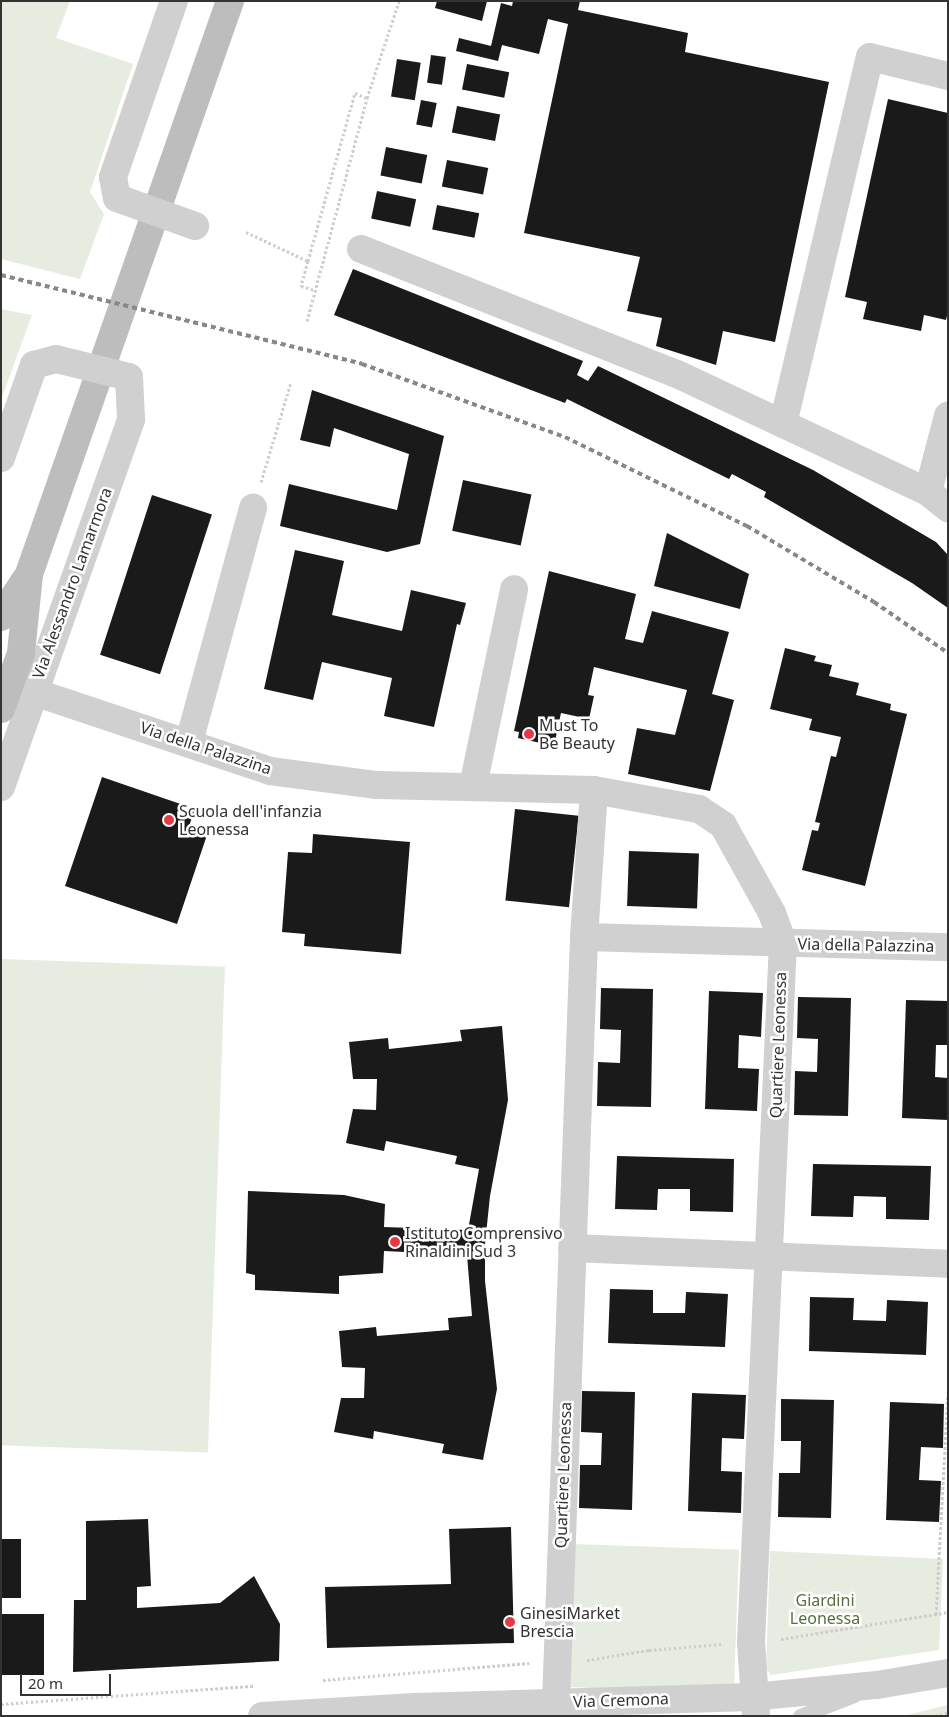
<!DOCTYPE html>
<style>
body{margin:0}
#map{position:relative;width:949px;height:1717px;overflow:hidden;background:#fff;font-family:"Noto Sans",sans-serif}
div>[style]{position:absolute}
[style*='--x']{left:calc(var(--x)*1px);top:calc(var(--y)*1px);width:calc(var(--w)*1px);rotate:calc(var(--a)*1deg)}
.green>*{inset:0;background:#e6ecdf;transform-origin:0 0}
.building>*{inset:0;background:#1a1a1a;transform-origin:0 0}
.path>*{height:3px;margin-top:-1.5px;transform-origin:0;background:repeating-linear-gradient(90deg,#cdcdcd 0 2.5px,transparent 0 5px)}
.service>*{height:15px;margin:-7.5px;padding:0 7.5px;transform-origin:7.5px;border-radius:7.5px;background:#d0d0d0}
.minor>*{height:28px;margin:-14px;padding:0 14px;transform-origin:14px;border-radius:14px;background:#d0d0d0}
.secondary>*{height:28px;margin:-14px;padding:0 14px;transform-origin:14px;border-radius:14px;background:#bdbdbd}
.rail>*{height:4px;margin-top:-2px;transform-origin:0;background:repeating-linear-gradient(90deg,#888 0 5px,transparent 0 9px)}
.minor-bridge>*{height:28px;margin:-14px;padding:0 14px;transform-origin:14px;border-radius:14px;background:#d0d0d0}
.dots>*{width:14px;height:14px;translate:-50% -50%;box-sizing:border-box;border:2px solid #fff;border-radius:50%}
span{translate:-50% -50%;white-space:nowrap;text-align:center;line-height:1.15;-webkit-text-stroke:5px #fff;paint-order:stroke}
.street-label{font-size:16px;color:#333}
.poi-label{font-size:16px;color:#333}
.left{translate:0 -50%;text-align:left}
.park-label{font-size:16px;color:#56703f}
.frame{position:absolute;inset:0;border:2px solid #333;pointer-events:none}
.scale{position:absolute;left:20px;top:1674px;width:91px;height:22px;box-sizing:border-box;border:2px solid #333;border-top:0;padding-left:6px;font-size:15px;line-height:18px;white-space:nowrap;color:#333;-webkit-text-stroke:4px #fff;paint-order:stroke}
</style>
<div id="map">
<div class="green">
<i style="clip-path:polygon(1px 1px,70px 1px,56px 38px,133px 64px,90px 192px,104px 214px,80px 279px,1px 259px)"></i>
<i style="clip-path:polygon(1px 309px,32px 315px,1px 400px)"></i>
<i style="left:1px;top:959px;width:224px;height:486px;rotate:2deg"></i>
<i style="left:572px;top:1544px;width:167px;height:143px;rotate:2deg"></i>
<i style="clip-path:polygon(770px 1551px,943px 1559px,939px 1650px,771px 1675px,766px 1669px)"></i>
<i style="clip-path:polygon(948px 1704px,948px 1716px,904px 1716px,947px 1705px)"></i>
</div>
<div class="building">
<i style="clip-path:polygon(437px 1px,487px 1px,482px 21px,435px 8px)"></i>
<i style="clip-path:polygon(513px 1px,580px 1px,578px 10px,688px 33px,685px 52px,829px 82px,775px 342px,723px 331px,716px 365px,656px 346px,662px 318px,627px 311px,640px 257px,524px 233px,568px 24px,548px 19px,539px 54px,502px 45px,498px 61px,456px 51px,459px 38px,491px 46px,501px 3px,512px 6px)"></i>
<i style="left:431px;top:55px;width:15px;height:28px;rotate:8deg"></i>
<i style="left:397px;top:59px;width:24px;height:38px;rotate:9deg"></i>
<i style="left:467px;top:64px;width:43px;height:26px;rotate:11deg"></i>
<i style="clip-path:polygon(888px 99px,948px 113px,948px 311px,946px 320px,924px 315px,921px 331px,863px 319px,867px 302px,845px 297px)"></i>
<i style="left:421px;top:100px;width:16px;height:25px;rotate:11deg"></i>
<i style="left:457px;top:106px;width:44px;height:27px;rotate:11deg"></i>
<i style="left:386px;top:147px;width:42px;height:29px;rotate:11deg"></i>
<i style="left:447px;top:160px;width:42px;height:27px;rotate:11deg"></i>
<i style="left:377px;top:191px;width:40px;height:28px;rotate:12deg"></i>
<i style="left:437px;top:205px;width:43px;height:25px;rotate:11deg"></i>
<i style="clip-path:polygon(353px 269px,583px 361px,577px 375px,588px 381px,598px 366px,813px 470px,936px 542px,948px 555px,948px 608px,912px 583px,764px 497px,766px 492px,732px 474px,729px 479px,567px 399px,565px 403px,334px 315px)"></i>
<i style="clip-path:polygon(312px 390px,444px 436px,420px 544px,387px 552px,280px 526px,289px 484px,397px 510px,409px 454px,334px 428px,330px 447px,300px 440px)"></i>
<i style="left:463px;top:480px;width:70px;height:52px;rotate:12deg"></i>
<i style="left:152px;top:495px;width:63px;height:168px;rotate:18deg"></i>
<i style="clip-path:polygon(667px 533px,749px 574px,740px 609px,654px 586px)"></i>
<i style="clip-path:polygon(295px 550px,344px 561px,332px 615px,402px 631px,411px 590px,466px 603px,460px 625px,457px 624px,434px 727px,384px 716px,392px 678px,322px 662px,313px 700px,264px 689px)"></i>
<i style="clip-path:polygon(549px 571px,636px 594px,625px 639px,643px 643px,652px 611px,729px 632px,712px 694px,734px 700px,710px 791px,628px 774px,637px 728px,675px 735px,687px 690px,594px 667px,588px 695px,594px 696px,589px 719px,561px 713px,554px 746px,518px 738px,519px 732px,514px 731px)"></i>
<i style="clip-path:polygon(785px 648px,816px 656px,814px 661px,832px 665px,829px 676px,859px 683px,856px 695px,891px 704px,890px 710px,907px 714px,865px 886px,802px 870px,812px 830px,818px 831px,820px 823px,815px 822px,831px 756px,836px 757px,841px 737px,809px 730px,812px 719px,770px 709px)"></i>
<i style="clip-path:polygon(102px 777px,195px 809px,188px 829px,207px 835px,177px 924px,65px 886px)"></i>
<i style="left:515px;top:809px;width:64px;height:92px;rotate:6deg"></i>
<i style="clip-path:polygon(313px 834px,410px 842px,401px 954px,304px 946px,305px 934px,282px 932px,288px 852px,312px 853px)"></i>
<i style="left:629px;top:851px;width:70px;height:55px;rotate:2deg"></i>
<i style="clip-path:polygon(601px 988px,653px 989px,651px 1107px,597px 1106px,598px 1062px,620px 1063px,621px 1030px,600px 1029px)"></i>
<i style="clip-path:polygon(709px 991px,763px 993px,761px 1037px,739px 1035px,738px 1068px,759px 1069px,757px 1111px,705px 1109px)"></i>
<i style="clip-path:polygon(798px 997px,851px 998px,848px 1116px,794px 1115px,795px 1071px,817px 1072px,818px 1039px,797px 1038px)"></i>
<i style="clip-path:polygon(906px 1000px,948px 1001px,948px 1045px,936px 1045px,935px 1077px,948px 1078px,948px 1120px,902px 1118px)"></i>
<i style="clip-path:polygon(502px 1026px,508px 1100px,490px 1196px,485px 1244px,485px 1281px,497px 1389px,483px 1460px,442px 1453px,444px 1444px,374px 1431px,373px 1439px,334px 1432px,341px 1398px,364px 1398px,365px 1368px,342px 1367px,339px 1331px,376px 1327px,377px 1336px,449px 1330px,448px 1318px,472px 1316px,467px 1255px,384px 1251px,383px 1273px,339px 1276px,339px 1294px,255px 1290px,255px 1275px,246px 1273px,248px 1191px,344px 1195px,385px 1204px,384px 1227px,468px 1230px,479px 1169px,455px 1164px,457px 1156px,386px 1141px,384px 1151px,346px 1143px,353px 1109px,376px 1110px,377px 1079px,353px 1079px,349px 1042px,388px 1038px,389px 1049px,462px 1041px,460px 1030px)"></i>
<i style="clip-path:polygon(617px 1156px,734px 1159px,733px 1212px,690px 1211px,690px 1189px,658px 1189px,657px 1210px,615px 1209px)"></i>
<i style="clip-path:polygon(813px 1164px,931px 1166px,929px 1220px,886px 1219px,886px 1197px,854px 1196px,853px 1217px,811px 1216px)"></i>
<i style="clip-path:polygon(610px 1289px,653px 1290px,653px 1313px,685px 1313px,686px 1292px,728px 1294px,725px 1347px,608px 1343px)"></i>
<i style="clip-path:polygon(810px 1297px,854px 1298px,853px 1320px,886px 1321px,887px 1300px,928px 1302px,926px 1355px,809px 1351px)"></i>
<i style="clip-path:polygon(582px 1391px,635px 1392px,632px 1510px,579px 1508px,580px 1465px,601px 1465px,602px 1433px,581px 1432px)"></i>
<i style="clip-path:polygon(692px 1393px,746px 1395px,744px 1439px,722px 1438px,721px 1471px,742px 1472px,741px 1513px,688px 1511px)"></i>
<i style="clip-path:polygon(781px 1399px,834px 1400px,831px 1518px,778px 1517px,779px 1473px,800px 1473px,801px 1441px,781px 1441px)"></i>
<i style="clip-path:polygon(890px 1402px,944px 1404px,943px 1448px,921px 1447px,919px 1480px,941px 1481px,939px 1522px,886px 1520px)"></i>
<i style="clip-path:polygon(148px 1519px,151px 1586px,137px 1587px,137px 1608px,220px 1603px,254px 1576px,280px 1624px,279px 1661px,73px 1672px,74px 1600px,86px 1600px,86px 1521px)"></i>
<i style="clip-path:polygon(511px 1527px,514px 1643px,327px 1648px,325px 1587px,451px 1584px,449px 1529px)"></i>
<i style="left:1px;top:1539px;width:20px;height:59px"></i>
<i style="left:1px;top:1614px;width:43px;height:61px"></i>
</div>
<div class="path">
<i style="--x:246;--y:232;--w:68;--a:25.1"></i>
<i style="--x:308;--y:261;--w:174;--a:-74.4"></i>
<i style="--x:355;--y:93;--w:13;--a:23"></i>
<i style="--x:308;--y:261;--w:26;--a:106"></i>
<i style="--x:301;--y:286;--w:15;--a:16"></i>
<i style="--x:307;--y:321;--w:231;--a:-74.9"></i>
<i style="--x:367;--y:98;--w:102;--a:-71.7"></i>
<i style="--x:261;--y:482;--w:104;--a:-73.3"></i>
<i style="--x:936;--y:1614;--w:219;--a:-86.9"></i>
<i style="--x:781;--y:1639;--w:169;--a:-9.2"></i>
<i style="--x:587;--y:1660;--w:63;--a:-9.2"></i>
<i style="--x:649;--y:1650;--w:73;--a:-4.7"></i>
<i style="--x:323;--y:1680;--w:207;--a:-4.7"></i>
<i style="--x:1;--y:1704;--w:254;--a:-4.1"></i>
<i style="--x:935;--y:1716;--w:13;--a:-13"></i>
</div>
<div class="service">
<i style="--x:800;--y:1716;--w:58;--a:-21.3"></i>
</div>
<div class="minor">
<i style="--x:117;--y:198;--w:21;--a:-101"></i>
<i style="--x:113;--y:177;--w:186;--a:-70.9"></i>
<i style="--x:361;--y:249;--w:340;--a:21.6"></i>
<i style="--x:677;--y:374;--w:277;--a:25.2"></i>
<i style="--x:928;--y:492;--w:26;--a:39"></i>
<i style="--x:783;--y:424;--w:377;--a:-76.7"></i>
<i style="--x:870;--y:57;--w:80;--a:13.7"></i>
<i style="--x:1;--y:458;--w:99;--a:-70.5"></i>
<i style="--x:34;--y:365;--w:23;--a:-15"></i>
<i style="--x:928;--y:492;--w:79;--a:-75.3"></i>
<i style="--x:34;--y:692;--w:249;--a:18.5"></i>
<i style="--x:270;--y:771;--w:108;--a:7.5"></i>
<i style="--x:377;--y:785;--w:217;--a:1.3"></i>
<i style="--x:594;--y:790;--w:107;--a:10.3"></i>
<i style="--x:699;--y:809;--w:29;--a:34"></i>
<i style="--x:723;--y:825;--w:101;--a:60.9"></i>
<i style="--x:772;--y:913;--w:32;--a:70"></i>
<i style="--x:783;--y:943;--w:700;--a:92.62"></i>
<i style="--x:751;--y:1642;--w:74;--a:86.1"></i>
<i style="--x:189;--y:742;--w:243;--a:-74.7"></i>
<i style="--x:473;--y:786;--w:201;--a:-78.2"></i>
<i style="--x:1;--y:787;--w:390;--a:-70.5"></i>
<i style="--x:131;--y:419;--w:42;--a:-92.7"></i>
<i style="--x:584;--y:937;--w:364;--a:1.6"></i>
<i style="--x:572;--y:1248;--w:376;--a:2.4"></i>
<i style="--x:556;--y:1702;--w:766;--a:-87.9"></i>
<i style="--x:584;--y:937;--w:147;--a:-86.1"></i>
<i style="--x:262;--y:1716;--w:153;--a:-3.4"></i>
<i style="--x:415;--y:1707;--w:337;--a:-1.7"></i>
<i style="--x:752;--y:1697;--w:126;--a:-5.5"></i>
<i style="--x:877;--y:1685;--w:72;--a:-9.6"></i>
</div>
<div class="secondary">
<i style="--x:1;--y:617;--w:44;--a:-57"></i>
<i style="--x:1;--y:709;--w:59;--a:-70.3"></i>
<i style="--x:21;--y:653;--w:79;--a:-84.2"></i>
<i style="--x:29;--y:574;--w:607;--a:-70.67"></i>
</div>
<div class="rail">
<i style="--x:1;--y:275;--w:372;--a:13.8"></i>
<i style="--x:362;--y:364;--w:216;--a:19.8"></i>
<i style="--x:565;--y:437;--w:203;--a:26.1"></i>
<i style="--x:747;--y:526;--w:148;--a:30.9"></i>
<i style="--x:874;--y:602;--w:90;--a:34.6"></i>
</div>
<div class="minor-bridge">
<i style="--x:117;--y:198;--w:83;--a:19.7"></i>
<i style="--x:56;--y:359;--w:75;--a:13.9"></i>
</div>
<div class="dots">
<i style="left:529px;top:734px;background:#e63946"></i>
<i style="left:169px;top:820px;background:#e63946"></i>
<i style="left:395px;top:1242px;background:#e63946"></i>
<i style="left:510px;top:1622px;background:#e63946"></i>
</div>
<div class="street-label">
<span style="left:72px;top:583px;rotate:-70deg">Via Alessandro Lamarmora</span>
<span style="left:206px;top:748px;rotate:18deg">Via della Palazzina</span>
<span style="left:866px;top:945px;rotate:1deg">Via della Palazzina</span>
<span style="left:778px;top:1045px;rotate:-88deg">Quartiere Leonessa</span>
<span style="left:563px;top:1475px;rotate:-88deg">Quartiere Leonessa</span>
<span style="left:621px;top:1700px;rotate:-2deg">Via Cremona</span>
</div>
<div class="poi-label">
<span class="left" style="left:539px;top:734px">Must To<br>Be Beauty</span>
<span class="left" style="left:179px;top:820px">Scuola dell'infanzia<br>Leonessa</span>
<span class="left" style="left:405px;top:1242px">Istituto Comprensivo<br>Rinaldini Sud 3</span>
<span class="left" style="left:520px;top:1622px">GinesiMarket<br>Brescia</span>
</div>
<div class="park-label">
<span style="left:825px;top:1609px">Giardini<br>Leonessa</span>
</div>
<div class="frame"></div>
<div class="scale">20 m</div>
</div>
